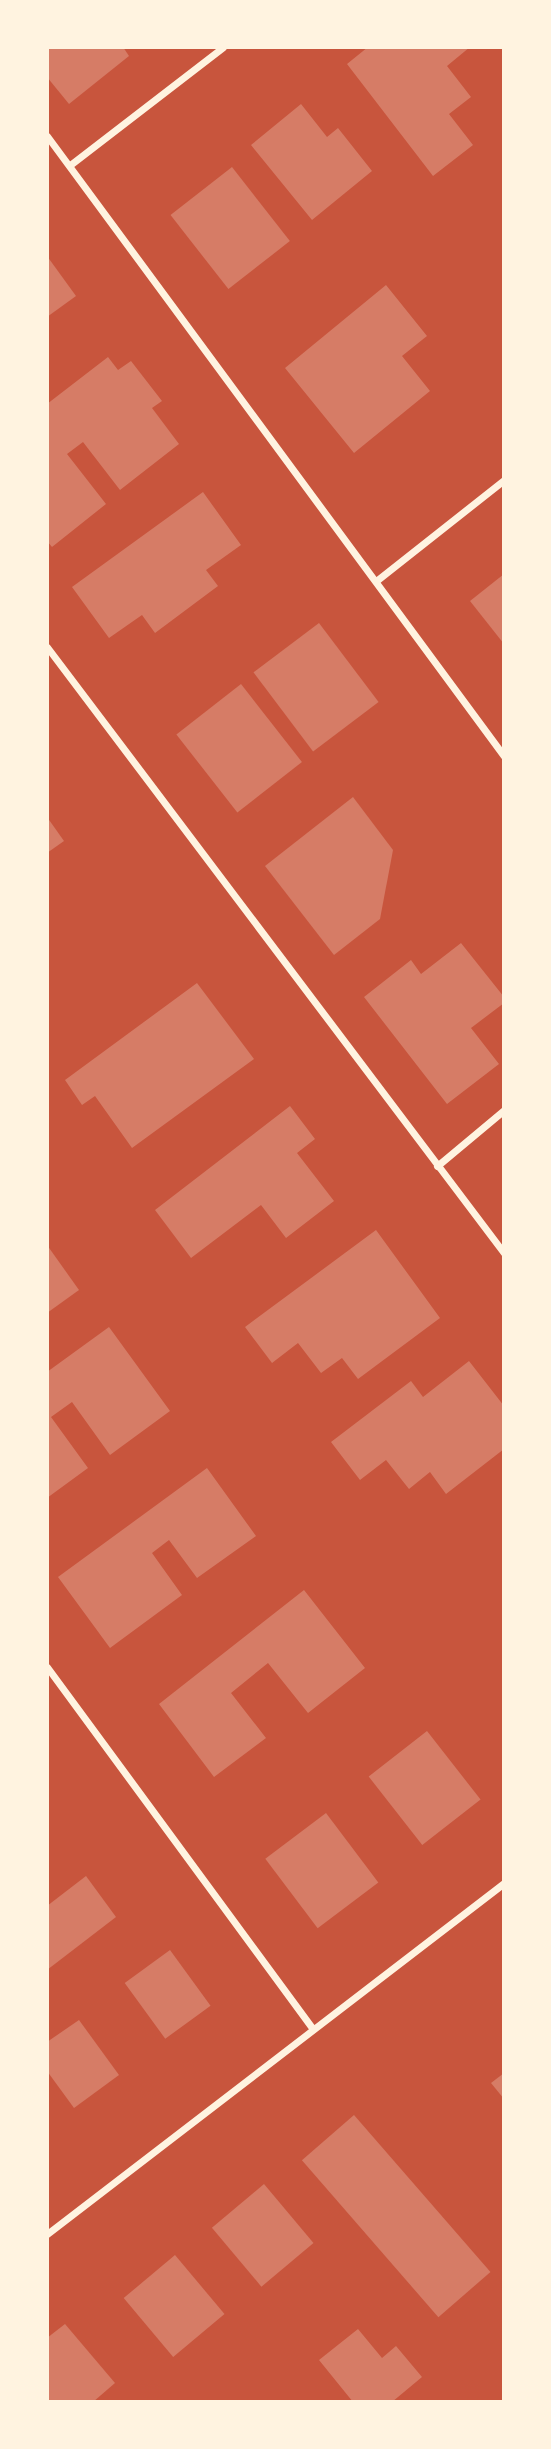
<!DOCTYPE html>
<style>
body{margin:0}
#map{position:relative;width:551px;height:2449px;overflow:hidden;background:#c8553d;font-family:"Work Sans",sans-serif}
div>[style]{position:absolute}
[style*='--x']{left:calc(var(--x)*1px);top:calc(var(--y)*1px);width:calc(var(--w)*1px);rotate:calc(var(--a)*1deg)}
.building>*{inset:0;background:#d67c66;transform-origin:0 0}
.minor>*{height:7px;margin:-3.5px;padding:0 3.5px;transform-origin:3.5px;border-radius:3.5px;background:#fff3e0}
span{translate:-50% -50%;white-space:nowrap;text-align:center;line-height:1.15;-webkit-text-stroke:5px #fff3e0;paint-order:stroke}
.frame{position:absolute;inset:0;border:49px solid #fff3e0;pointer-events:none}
</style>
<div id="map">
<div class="building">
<i style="clip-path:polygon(47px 47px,123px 47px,129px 56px,69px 104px,47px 77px)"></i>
<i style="clip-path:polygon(368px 47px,470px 47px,447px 66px,471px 97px,449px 114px,473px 145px,433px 176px,347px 64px)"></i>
<i style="clip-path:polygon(301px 104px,327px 137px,338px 128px,372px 171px,312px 220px,251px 145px)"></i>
<i style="left:232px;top:167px;width:94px;height:78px;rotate:52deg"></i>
<i style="clip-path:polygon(47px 256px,76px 296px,47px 317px)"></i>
<i style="clip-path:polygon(386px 285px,427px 336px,402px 356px,430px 391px,354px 453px,285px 368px)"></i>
<i style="clip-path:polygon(108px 357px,118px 370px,131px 361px,162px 401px,152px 408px,179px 444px,120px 490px,83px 442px,67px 454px,106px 504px,52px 547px,47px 541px,47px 404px)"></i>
<i style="clip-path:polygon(203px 492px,241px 545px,206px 570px,218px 586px,155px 633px,142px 615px,109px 638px,72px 587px)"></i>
<i style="clip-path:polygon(504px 574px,504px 644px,470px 601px)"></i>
<i style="left:319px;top:623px;width:99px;height:82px;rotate:53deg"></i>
<i style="left:241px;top:684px;width:99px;height:82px;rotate:52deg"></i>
<i style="clip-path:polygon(353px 797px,393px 850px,380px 919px,334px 955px,265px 866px)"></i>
<i style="clip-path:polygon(47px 817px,64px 841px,47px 853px)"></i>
<i style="clip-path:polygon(461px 943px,504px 997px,504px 1003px,471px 1028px,499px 1064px,447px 1104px,364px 997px,411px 960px,421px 974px)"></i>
<i style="clip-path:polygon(197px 983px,254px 1059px,132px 1148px,95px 1096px,82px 1105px,65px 1080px)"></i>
<i style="clip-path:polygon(290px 1106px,315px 1139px,297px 1153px,334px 1201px,286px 1238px,261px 1205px,191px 1258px,155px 1210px)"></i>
<i style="clip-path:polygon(376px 1230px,440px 1318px,358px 1379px,342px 1358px,321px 1373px,298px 1343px,272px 1363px,245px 1327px)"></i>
<i style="clip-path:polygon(47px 1245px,79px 1290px,47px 1313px)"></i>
<i style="clip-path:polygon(109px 1327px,170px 1411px,110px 1455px,72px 1402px,51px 1417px,88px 1468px,47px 1498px,47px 1372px)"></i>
<i style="clip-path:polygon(469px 1361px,504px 1406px,504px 1449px,446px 1494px,430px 1472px,409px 1489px,386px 1460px,360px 1480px,331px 1442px,411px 1381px,423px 1397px)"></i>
<i style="clip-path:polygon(207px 1468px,256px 1536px,197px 1578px,169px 1540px,152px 1553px,182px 1595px,110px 1648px,58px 1577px)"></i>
<i style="clip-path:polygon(304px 1590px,365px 1668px,308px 1713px,268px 1663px,231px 1693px,266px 1738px,214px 1777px,159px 1704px)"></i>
<i style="left:427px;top:1731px;width:87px;height:74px;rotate:52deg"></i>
<i style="left:326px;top:1813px;width:87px;height:76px;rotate:53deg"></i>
<i style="clip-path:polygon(86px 1876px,116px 1917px,47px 1970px,47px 1906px)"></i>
<i style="left:170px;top:1950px;width:69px;height:56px;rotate:54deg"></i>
<i style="clip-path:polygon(79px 2020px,119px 2075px,74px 2108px,47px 2071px,47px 2042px)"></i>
<i style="clip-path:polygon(504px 2073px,504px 2099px,491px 2083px)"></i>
<i style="left:354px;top:2115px;width:208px;height:69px;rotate:49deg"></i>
<i style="left:264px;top:2184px;width:77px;height:68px;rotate:50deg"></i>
<i style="left:175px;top:2255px;width:77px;height:67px;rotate:50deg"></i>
<i style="clip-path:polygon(65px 2324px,115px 2383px,93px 2402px,47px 2402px,47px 2338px)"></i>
<i style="clip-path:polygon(358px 2329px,382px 2358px,396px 2346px,422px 2377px,392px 2402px,353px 2402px,319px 2360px)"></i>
</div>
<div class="minor">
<i style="--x:47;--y:136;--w:770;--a:53.61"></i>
<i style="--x:70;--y:165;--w:193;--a:-37.6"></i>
<i style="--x:376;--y:581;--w:163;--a:-38.3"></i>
<i style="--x:47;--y:647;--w:759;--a:52.98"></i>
<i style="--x:437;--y:1166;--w:87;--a:-39.9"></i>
<i style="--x:47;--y:1667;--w:449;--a:53.7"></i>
<i style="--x:47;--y:2234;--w:576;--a:-37.53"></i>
</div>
<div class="frame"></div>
</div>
